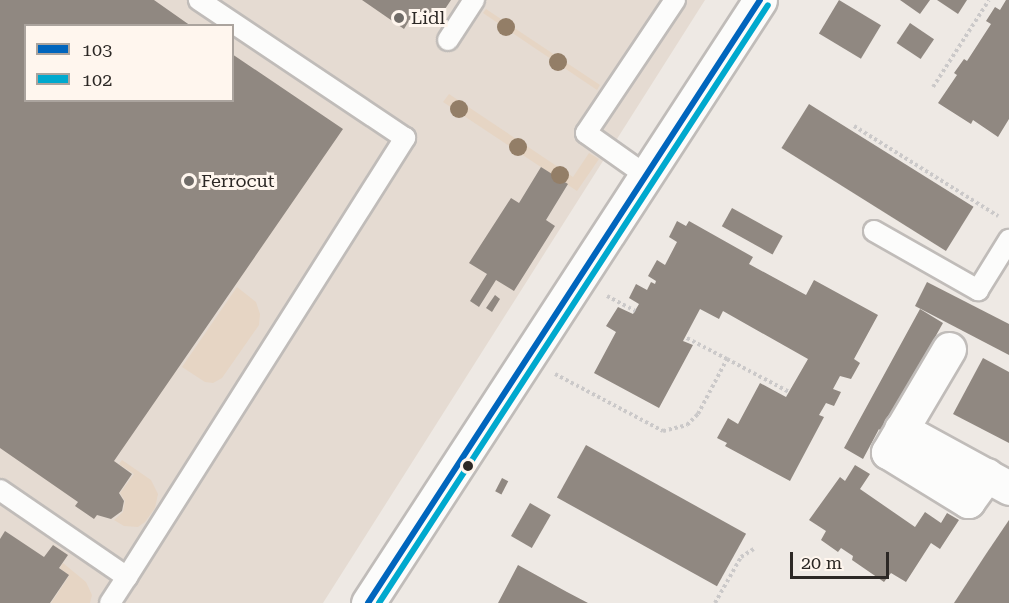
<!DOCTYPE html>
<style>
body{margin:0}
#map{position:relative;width:1009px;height:603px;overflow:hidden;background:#eee9e4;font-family:"Roboto Serif",serif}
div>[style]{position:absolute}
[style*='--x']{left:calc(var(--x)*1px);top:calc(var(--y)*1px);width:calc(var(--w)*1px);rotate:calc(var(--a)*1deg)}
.built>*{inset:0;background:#e5dbd2}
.green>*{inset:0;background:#e6d5c4}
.building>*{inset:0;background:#908881;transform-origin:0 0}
.path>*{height:4px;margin-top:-2px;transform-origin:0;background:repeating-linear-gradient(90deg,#cbc9c9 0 3px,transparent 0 6px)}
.roads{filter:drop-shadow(2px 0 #c0bcb9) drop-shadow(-2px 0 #c0bcb9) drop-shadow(0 2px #c0bcb9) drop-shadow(0 -2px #c0bcb9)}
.lane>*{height:20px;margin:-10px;padding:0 10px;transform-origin:10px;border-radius:10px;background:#fcfcfb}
.street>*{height:33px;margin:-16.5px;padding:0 16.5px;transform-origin:16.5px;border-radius:16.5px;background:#fcfcfb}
.primary>*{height:33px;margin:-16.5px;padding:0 16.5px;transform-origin:16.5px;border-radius:16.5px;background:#fcfcfb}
.bus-1>*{height:6px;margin:-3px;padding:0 3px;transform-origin:3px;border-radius:3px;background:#0065bd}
.bus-2>*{height:6px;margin:-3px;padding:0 3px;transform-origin:3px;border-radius:3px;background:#00a9ce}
.trees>*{width:18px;height:18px;margin:-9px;border-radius:50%;background:#937e67}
.dots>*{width:16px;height:16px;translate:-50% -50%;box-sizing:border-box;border:3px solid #fff6ee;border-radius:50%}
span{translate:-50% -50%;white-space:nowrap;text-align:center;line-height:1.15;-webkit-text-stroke:6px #fff6ee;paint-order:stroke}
.poi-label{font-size:18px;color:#2c2825}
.left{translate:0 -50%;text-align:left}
.legend{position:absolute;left:24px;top:24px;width:210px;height:78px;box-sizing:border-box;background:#fff6ee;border:2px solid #aba49e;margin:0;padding:8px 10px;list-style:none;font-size:18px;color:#2c2825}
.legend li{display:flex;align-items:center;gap:12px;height:30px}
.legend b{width:30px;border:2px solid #aba49e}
.scale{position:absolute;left:790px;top:552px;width:99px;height:27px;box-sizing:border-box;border:3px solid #2c2825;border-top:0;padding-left:8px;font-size:18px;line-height:21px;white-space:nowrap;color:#2c2825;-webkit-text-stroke:4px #fff6ee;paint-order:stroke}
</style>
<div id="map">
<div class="built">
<i style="clip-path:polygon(evenodd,0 0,705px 0,323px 603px,0 603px,0 0,26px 26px,232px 26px,232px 100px,26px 100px,26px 26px)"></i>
</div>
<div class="green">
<i style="clip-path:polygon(486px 9px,600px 85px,597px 90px,483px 13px)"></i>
<i style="clip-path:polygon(449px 94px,573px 177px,589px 153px,599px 159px,577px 191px,443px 102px)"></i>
<i style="clip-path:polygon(237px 287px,256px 302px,260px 314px,259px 325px,222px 378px,213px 383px,205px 382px,182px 367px)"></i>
<i style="clip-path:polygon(122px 460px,151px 480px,158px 494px,155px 508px,145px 522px,138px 527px,124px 526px,114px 520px,123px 512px,125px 501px,120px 493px,134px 474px,119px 464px)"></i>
<i style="clip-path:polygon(63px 563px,86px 582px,92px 595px,90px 603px,51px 603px,69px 576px,60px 568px)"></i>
</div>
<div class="building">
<i style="clip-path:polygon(0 0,154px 0,191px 26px,26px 26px,26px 100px,232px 100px,232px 54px,343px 129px,114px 461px,132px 474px,119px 493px,124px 501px,122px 511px,111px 519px,97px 515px,94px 519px,75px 506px,78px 502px,0 448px)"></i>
<i style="clip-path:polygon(362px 0,451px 0,435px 24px,415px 11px,404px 29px)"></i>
<i style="left:839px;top:0;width:49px;height:39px;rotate:31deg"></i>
<i style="clip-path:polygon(900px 0,930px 0,920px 14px)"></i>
<i style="clip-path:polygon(937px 0,967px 0,958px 14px)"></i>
<i style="clip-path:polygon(1006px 0,1009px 0,1009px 119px,998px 137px,973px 120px,971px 124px,938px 103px,957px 75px,954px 73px,964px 59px,967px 61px,991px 24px,986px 21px,995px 7px,1000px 10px)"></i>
<i style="left:910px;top:23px;width:29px;height:24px;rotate:34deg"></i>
<i style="left:809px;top:104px;width:194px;height:52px;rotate:32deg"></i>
<i style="clip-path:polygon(541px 167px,568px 184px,546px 220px,555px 226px,514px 291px,496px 280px,479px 307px,470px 301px,487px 274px,469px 263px,511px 198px,519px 203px)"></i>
<i style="left:732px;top:208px;width:58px;height:21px;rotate:29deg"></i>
<i style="clip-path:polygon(677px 221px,686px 226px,689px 221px,753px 257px,749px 264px,806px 295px,814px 280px,878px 315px,854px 359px,860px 363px,851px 379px,840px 376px,833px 389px,841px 392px,834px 406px,826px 403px,819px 415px,824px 417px,790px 481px,725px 446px,727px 443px,717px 438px,728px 418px,738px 424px,760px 383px,786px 397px,808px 359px,723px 311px,719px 319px,700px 309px,683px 341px,693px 345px,659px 408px,594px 373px,616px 332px,606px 326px,618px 307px,633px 314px,639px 304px,629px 298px,636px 284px,647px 290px,651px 282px,655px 284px,656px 281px,648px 276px,657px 260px,665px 265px,677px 242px,669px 237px)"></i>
<i style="clip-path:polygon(927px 282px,1009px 324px,1009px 355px,915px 306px)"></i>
<i style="clip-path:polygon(495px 295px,500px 299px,492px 312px,486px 308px)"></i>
<i style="clip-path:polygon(920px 309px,943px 323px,882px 432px,879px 429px,863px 459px,844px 448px)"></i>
<i style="clip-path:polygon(983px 358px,1009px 372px,1009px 443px,953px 414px)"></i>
<i style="left:586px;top:445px;width:183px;height:60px;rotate:29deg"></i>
<i style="clip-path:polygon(855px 465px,870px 474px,860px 489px,915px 527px,925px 512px,941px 523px,947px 513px,959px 520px,940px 549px,931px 543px,906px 582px,891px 573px,884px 582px,852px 560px,853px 556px,841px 548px,838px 552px,821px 540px,826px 531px,809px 520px,840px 477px,845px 481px)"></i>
<i style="left:502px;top:478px;width:7px;height:15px;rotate:27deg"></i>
<i style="left:530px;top:503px;width:24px;height:38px;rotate:30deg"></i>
<i style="clip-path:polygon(1009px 520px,1009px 603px,954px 603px,986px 554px)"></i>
<i style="clip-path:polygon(5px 531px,44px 557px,53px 545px,68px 555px,59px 568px,69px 575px,50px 603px,0 603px,0 539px)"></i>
<i style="clip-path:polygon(518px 565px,567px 592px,588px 603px,498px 603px)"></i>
</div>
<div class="path">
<i style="--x:933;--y:87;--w:103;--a:-57.2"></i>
<i style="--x:854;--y:126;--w:170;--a:32"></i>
<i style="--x:607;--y:296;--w:32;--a:28"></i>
<i style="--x:727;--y:359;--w:70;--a:28"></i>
<i style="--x:555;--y:374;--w:122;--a:27.8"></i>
<i style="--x:663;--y:431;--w:25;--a:-14"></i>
<i style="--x:687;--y:425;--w:16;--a:-45"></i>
<i style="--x:698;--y:414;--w:62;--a:-62.2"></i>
<i style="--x:727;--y:359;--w:47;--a:-152.4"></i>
<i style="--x:715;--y:603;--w:53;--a:-60.5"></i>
<i style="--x:741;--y:557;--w:15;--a:-32"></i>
</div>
<div class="roads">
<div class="lane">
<i style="--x:448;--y:40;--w:48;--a:-57"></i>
<i style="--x:644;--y:174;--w:71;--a:-144.7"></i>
<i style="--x:586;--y:133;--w:160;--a:-56.2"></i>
<i style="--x:874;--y:231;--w:120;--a:29.6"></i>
<i style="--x:978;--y:290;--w:59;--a:-58.2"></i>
<i style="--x:0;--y:490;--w:154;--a:34.4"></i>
<i style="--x:127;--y:577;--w:520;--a:-57.66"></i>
<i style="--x:405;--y:138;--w:248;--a:-146.2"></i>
<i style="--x:110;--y:603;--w:31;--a:-57"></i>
</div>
<div class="street">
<i style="--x:949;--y:349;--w:120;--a:120.6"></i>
<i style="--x:888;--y:452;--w:94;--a:31.5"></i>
<i style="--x:968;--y:501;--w:32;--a:-54"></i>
<i style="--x:901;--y:429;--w:123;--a:28.6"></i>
</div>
<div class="primary">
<i style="--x:368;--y:603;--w:719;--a:-56.97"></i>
</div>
</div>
<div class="bus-1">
<i style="--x:368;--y:603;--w:719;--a:-56.97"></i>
</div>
<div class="bus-2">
<i style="--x:379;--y:603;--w:713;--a:-56.96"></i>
</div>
<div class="trees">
<i style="left:506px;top:27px"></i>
<i style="left:558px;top:62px"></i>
<i style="left:459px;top:109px"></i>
<i style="left:518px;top:147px"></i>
<i style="left:560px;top:175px"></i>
</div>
<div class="dots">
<i style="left:399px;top:18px;background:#706c68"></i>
<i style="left:189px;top:181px;background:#706c68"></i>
<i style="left:468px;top:466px;background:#2c2825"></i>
</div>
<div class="poi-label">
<span class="left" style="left:411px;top:18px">Lidl</span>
<span class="left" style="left:201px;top:181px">Ferrocut</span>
</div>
<ul class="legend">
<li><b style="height:8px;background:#0065bd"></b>103</li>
<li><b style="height:8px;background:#00a9ce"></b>102</li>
</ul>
<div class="scale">20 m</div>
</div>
